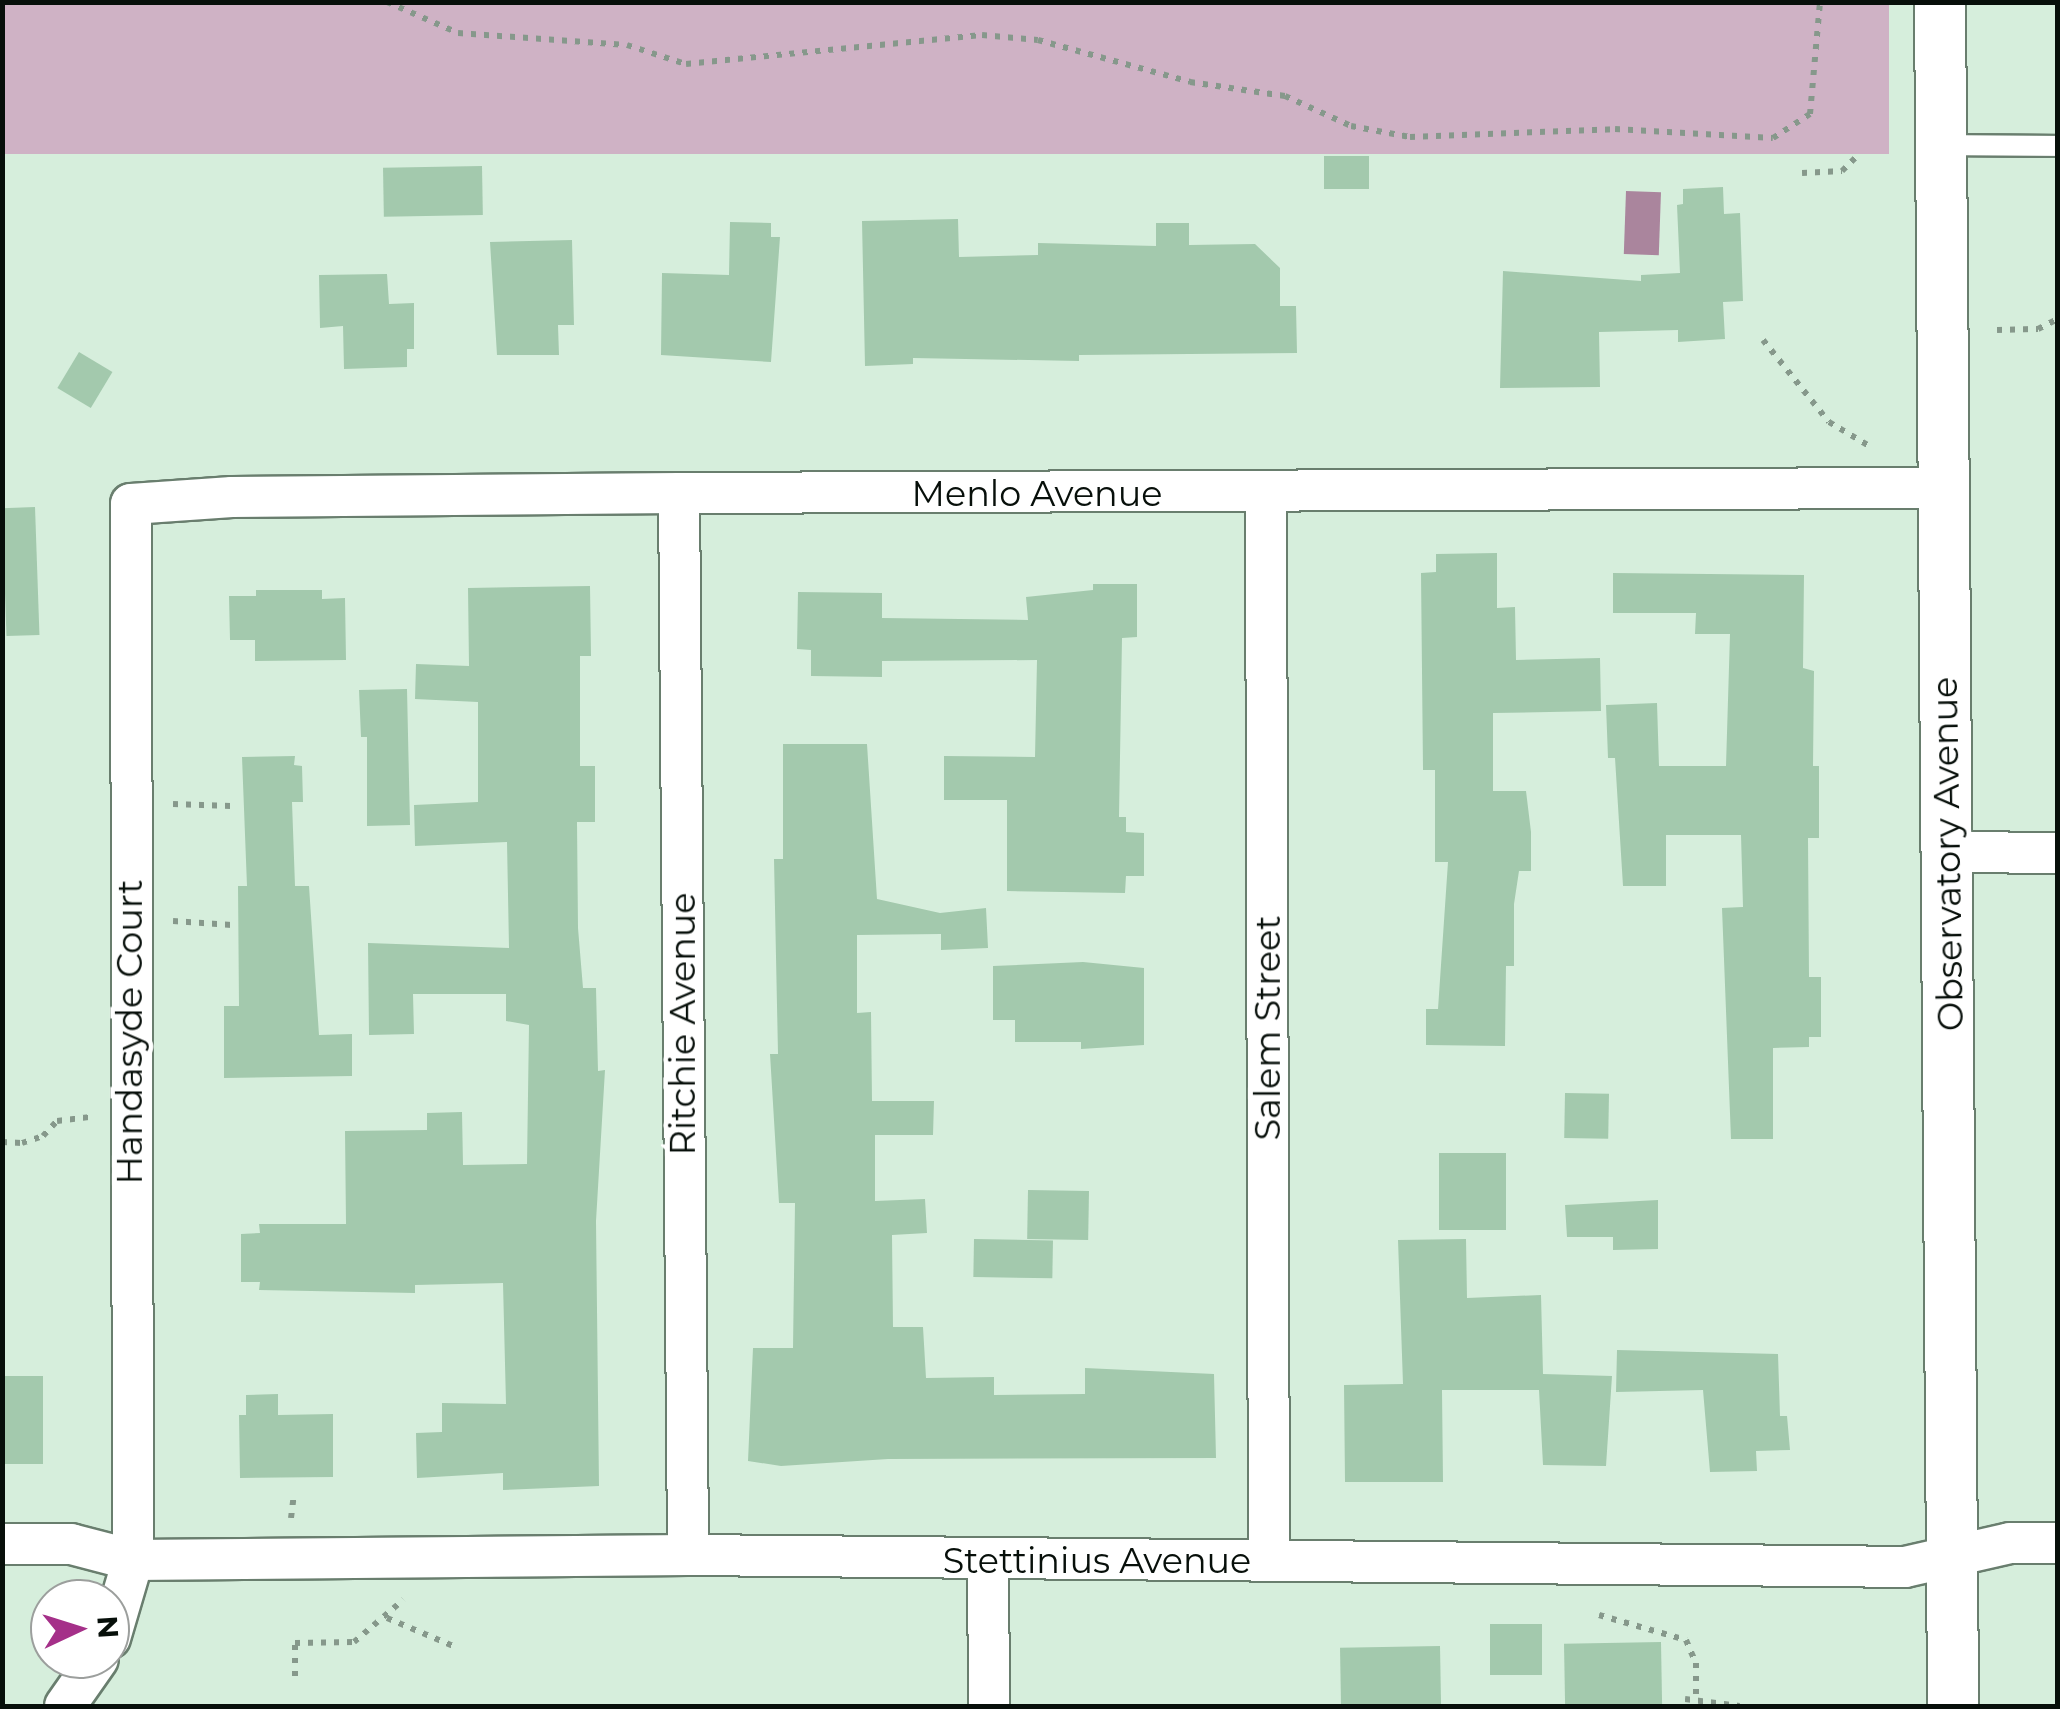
<!DOCTYPE html>
<style>
body{margin:0}
#map{position:relative;width:2060px;height:1709px;overflow:hidden;background:#d6eedc;font-family:Montserrat,sans-serif}
div>[style]{position:absolute}
[style*='--x']{left:calc(var(--x)*1px);top:calc(var(--y)*1px);width:calc(var(--w)*1px);rotate:calc(var(--a)*1deg)}
.green>*{inset:0;background:#cfb2c5;transform-origin:0 0}
.water>*{inset:0;background:#aa859d;transform-origin:0 0}
.building>*{inset:0;background:#a3c9ad;transform-origin:0 0}
.path>*{height:6px;margin-top:-3px;transform-origin:0;background:repeating-linear-gradient(90deg,#86988b 0 5px,transparent 0 13px)}
.roads{filter:drop-shadow(2px 0 #697e6e) drop-shadow(-2px 0 #697e6e) drop-shadow(0 2px #697e6e) drop-shadow(0 -2px #697e6e)}
.service>*{height:20px;margin:-10px;padding:0 10px;transform-origin:10px;border-radius:10px;background:#fff}
.minor>*{height:40px;margin:-20px;padding:0 20px;transform-origin:20px;border-radius:20px;background:#fff}
.tertiary>*{height:50px;margin:-25px;padding:0 25px;transform-origin:25px;border-radius:25px;background:#fff}
span{translate:-50% -50%;white-space:nowrap;text-align:center;line-height:1.15;-webkit-text-stroke:9px #fff;paint-order:stroke}
.street-label{font-size:35px;color:#070f0a}
.frame{position:absolute;inset:0;border:5px solid #070f0a;pointer-events:none}
.north{position:absolute;left:30px;top:1579px;width:100px;height:100px;box-sizing:border-box;background:#fff;border:2px solid #9c9f9d;border-radius:50%;rotate:86deg;font-size:28px;font-weight:700;line-height:40px;text-align:center;color:#070f0a}
.north::after{content:'';display:block;margin:auto;width:35px;height:45px;background:#a53089;clip-path:polygon(50% 0,100% 100%,50% 72%,0 100%)}
</style>
<div id="map">
<div class="green">
<i style="left:2px;top:3px;width:1887px;height:151px"></i>
</div>
<div class="water">
<i style="left:1626px;top:191px;width:35px;height:63px;rotate:2deg"></i>
</div>
<div class="building">
<i style="left:1324px;top:156px;width:45px;height:33px"></i>
<i style="left:482px;top:166px;width:49px;height:99px;rotate:89deg"></i>
<i style="clip-path:polygon(1723px 187px,1724px 214px,1740px 213px,1743px 301px,1723px 302px,1725px 339px,1678px 342px,1678px 330px,1599px 332px,1600px 387px,1500px 388px,1503px 271px,1641px 281px,1641px 275px,1680px 273px,1677px 205px,1683px 204px,1683px 189px)"></i>
<i style="clip-path:polygon(958px 219px,959px 257px,1038px 255px,1038px 243px,1156px 246px,1156px 223px,1189px 223px,1189px 245px,1255px 244px,1280px 268px,1280px 306px,1296px 306px,1297px 353px,1079px 355px,1079px 361px,913px 358px,913px 364px,865px 366px,862px 221px)"></i>
<i style="clip-path:polygon(730px 222px,771px 223px,771px 237px,780px 237px,771px 362px,661px 355px,662px 273px,729px 275px)"></i>
<i style="clip-path:polygon(572px 240px,574px 325px,558px 325px,559px 355px,497px 355px,490px 242px)"></i>
<i style="clip-path:polygon(387px 274px,389px 304px,414px 303px,414px 349px,407px 349px,407px 367px,344px 369px,343px 326px,320px 328px,319px 275px)"></i>
<i style="left:79px;top:352px;width:39px;height:42px;rotate:31deg"></i>
<i style="left:35px;top:507px;width:128px;height:33px;rotate:88deg"></i>
<i style="clip-path:polygon(1497px 553px,1497px 608px,1515px 607px,1516px 660px,1600px 658px,1601px 711px,1493px 713px,1493px 791px,1526px 791px,1531px 832px,1531px 871px,1519px 871px,1514px 904px,1514px 966px,1506px 966px,1505px 1046px,1426px 1045px,1426px 1009px,1438px 1009px,1448px 862px,1435px 862px,1435px 770px,1423px 770px,1421px 573px,1436px 572px,1436px 554px)"></i>
<i style="clip-path:polygon(1613px 573px,1804px 575px,1803px 668px,1814px 671px,1813px 766px,1819px 766px,1819px 838px,1808px 838px,1809px 977px,1821px 977px,1821px 1037px,1809px 1037px,1809px 1047px,1773px 1048px,1773px 1139px,1731px 1139px,1722px 908px,1743px 907px,1741px 835px,1666px 835px,1666px 886px,1623px 886px,1615px 758px,1608px 758px,1606px 705px,1657px 703px,1659px 766px,1726px 766px,1730px 634px,1695px 634px,1696px 613px,1613px 613px)"></i>
<i style="clip-path:polygon(1093px 584px,1137px 584px,1137px 637px,1122px 638px,1119px 817px,1126px 817px,1126px 832px,1144px 833px,1144px 876px,1126px 876px,1125px 893px,1007px 891px,1007px 800px,944px 800px,944px 756px,1035px 757px,1037px 660px,882px 661px,882px 677px,811px 676px,811px 650px,797px 649px,798px 592px,882px 593px,882px 618px,1028px 620px,1026px 597px,1093px 590px)"></i>
<i style="clip-path:polygon(590px 586px,591px 656px,580px 656px,580px 766px,595px 766px,595px 822px,577px 822px,578px 928px,583px 988px,596px 988px,598px 1071px,605px 1070px,596px 1221px,599px 1486px,503px 1490px,503px 1473px,417px 1478px,416px 1433px,442px 1432px,442px 1403px,506px 1404px,503px 1283px,415px 1285px,415px 1293px,259px 1290px,260px 1282px,241px 1282px,241px 1234px,260px 1233px,259px 1224px,346px 1224px,345px 1131px,427px 1130px,427px 1113px,462px 1112px,463px 1165px,527px 1164px,529px 1025px,506px 1021px,506px 994px,413px 994px,414px 1034px,369px 1035px,368px 943px,509px 948px,507px 842px,415px 846px,414px 805px,478px 802px,478px 702px,415px 699px,416px 664px,469px 666px,468px 588px)"></i>
<i style="clip-path:polygon(256px 590px,322px 590px,322px 599px,345px 598px,346px 660px,255px 661px,255px 640px,230px 640px,229px 596px,256px 596px)"></i>
<i style="clip-path:polygon(407px 689px,410px 825px,367px 826px,367px 737px,361px 737px,359px 690px)"></i>
<i style="clip-path:polygon(783px 744px,867px 744px,877px 899px,940px 913px,986px 908px,988px 948px,941px 950px,941px 934px,857px 935px,857px 1013px,871px 1012px,872px 1101px,934px 1101px,933px 1135px,875px 1135px,875px 1201px,925px 1199px,927px 1233px,892px 1235px,893px 1327px,923px 1327px,926px 1378px,994px 1377px,994px 1395px,1085px 1394px,1085px 1368px,1214px 1374px,1216px 1458px,888px 1459px,781px 1466px,748px 1461px,753px 1348px,793px 1348px,795px 1203px,779px 1203px,770px 1054px,778px 1054px,774px 859px,783px 859px)"></i>
<i style="clip-path:polygon(295px 756px,294px 765px,302px 766px,303px 802px,292px 802px,295px 886px,309px 886px,319px 1035px,352px 1034px,352px 1076px,224px 1078px,224px 1006px,239px 1006px,238px 886px,247px 886px,242px 757px)"></i>
<i style="clip-path:polygon(1083px 962px,1144px 968px,1144px 1045px,1081px 1049px,1081px 1042px,1015px 1042px,1015px 1020px,993px 1020px,993px 966px)"></i>
<i style="left:1565px;top:1093px;width:44px;height:45px;rotate:1deg"></i>
<i style="left:1439px;top:1153px;width:67px;height:77px"></i>
<i style="left:1089px;top:1191px;width:49px;height:61px;rotate:91deg"></i>
<i style="clip-path:polygon(1658px 1200px,1658px 1249px,1613px 1250px,1613px 1237px,1567px 1237px,1565px 1205px)"></i>
<i style="left:974px;top:1239px;width:79px;height:38px;rotate:1deg"></i>
<i style="clip-path:polygon(1466px 1239px,1467px 1298px,1541px 1295px,1543px 1374px,1612px 1376px,1606px 1466px,1543px 1465px,1539px 1390px,1442px 1390px,1443px 1482px,1345px 1482px,1344px 1385px,1403px 1384px,1398px 1240px)"></i>
<i style="clip-path:polygon(1617px 1350px,1778px 1354px,1780px 1416px,1787px 1416px,1790px 1450px,1756px 1451px,1757px 1471px,1710px 1472px,1703px 1390px,1616px 1392px)"></i>
<i style="left:2px;top:1376px;width:41px;height:88px"></i>
<i style="clip-path:polygon(278px 1394px,278px 1415px,333px 1414px,333px 1477px,240px 1478px,239px 1415px,246px 1415px,246px 1395px)"></i>
<i style="left:1490px;top:1624px;width:52px;height:51px"></i>
<i style="left:1661px;top:1642px;width:64px;height:97px;rotate:89deg"></i>
<i style="left:1440px;top:1646px;width:60px;height:100px;rotate:89deg"></i>
</div>
<div class="path">
<i style="--x:387;--y:2;--w:77;--a:23.6"></i>
<i style="--x:458;--y:33;--w:169;--a:4.1"></i>
<i style="--x:627;--y:45;--w:62;--a:17.9"></i>
<i style="--x:686;--y:64;--w:297;--a:-5.6"></i>
<i style="--x:982;--y:35;--w:56;--a:5.1"></i>
<i style="--x:1038;--y:40;--w:158;--a:15.4"></i>
<i style="--x:1190;--y:82;--w:96;--a:8.4"></i>
<i style="--x:1285;--y:96;--w:72;--a:24.4"></i>
<i style="--x:1351;--y:126;--w:60;--a:10.6"></i>
<i style="--x:1410;--y:137;--w:205;--a:-2.2"></i>
<i style="--x:1615;--y:129;--w:158;--a:3.3"></i>
<i style="--x:1773;--y:138;--w:44;--a:-33"></i>
<i style="--x:1810;--y:114;--w:112;--a:-84.9"></i>
<i style="--x:1802;--y:173;--w:40;--a:-2.9"></i>
<i style="--x:1842;--y:171;--w:24;--a:-45"></i>
<i style="--x:1997;--y:330;--w:41;--a:-1.4"></i>
<i style="--x:2038;--y:329;--w:22;--a:-27"></i>
<i style="--x:1763;--y:340;--w:105;--a:51.2"></i>
<i style="--x:1829;--y:422;--w:49;--a:30.8"></i>
<i style="--x:173;--y:804;--w:58;--a:2"></i>
<i style="--x:173;--y:921;--w:59;--a:3.9"></i>
<i style="--x:2;--y:1142;--w:20;--a:3"></i>
<i style="--x:22;--y:1143;--w:22;--a:-18"></i>
<i style="--x:43;--y:1136;--w:21;--a:-47"></i>
<i style="--x:57;--y:1121;--w:38;--a:-7"></i>
<i style="--x:291;--y:1518;--w:23;--a:-83"></i>
<i style="--x:1599;--y:1615;--w:91;--a:16"></i>
<i style="--x:1686;--y:1640;--w:25;--a:67"></i>
<i style="--x:1696;--y:1663;--w:35;--a:90"></i>
<i style="--x:387;--y:1618;--w:77;--a:22.9"></i>
<i style="--x:295;--y:1676;--w:33;--a:-90"></i>
<i style="--x:295;--y:1643;--w:59;--a:-1"></i>
<i style="--x:354;--y:1642;--w:65;--a:-40.6"></i>
<i style="--x:1685;--y:1699;--w:55;--a:7.3"></i>
</div>
<div class="roads">
<div class="service">
<i style="--x:1941;--y:145;--w:117;--a:0.5"></i>
</div>
<div class="minor">
<i style="--x:679;--y:493;--w:1062;--a:89.51"></i>
<i style="--x:1266;--y:496;--w:1065;--a:89.84"></i>
<i style="--x:1950;--y:852;--w:108;--a:0.5"></i>
<i style="--x:2;--y:1544;--w:69;--a:0"></i>
<i style="--x:71;--y:1544;--w:64;--a:14.5"></i>
<i style="--x:133;--y:1560;--w:555;--a:-0.52"></i>
<i style="--x:688;--y:1555;--w:1217;--a:0.56"></i>
<i style="--x:1905;--y:1567;--w:108;--a:-12.9"></i>
<i style="--x:2010;--y:1543;--w:48;--a:0"></i>
<i style="--x:988;--y:1562;--w:144;--a:89.6"></i>
<i style="--x:110;--y:1638;--w:81;--a:-73.6"></i>
<i style="--x:133;--y:1560;--w:1056;--a:-90.11"></i>
<i style="--x:131;--y:504;--w:101;--a:-4"></i>
<i style="--x:232;--y:497;--w:447;--a:-0.5"></i>
<i style="--x:679;--y:493;--w:1264;--a:-0.23"></i>
<i style="--x:65;--y:1706;--w:57;--a:-54.9"></i>
</div>
<div class="tertiary">
<i style="--x:1940;--y:2;--w:1704;--a:89.56"></i>
</div>
</div>
<div class="street-label">
<span style="left:1037px;top:494px">Menlo Avenue</span>
<span style="left:1948px;top:854px;rotate:-91deg">Observatory Avenue</span>
<span style="left:683px;top:1024px;rotate:-90deg">Ritchie Avenue</span>
<span style="left:1268px;top:1028px;rotate:-90deg">Salem Street</span>
<span style="left:130px;top:1032px;rotate:-90deg">Handasyde Court</span>
<span style="left:1097px;top:1561px">Stettinius Avenue</span>
</div>
<div class="frame"></div>
<div class="north">N</div>
</div>
